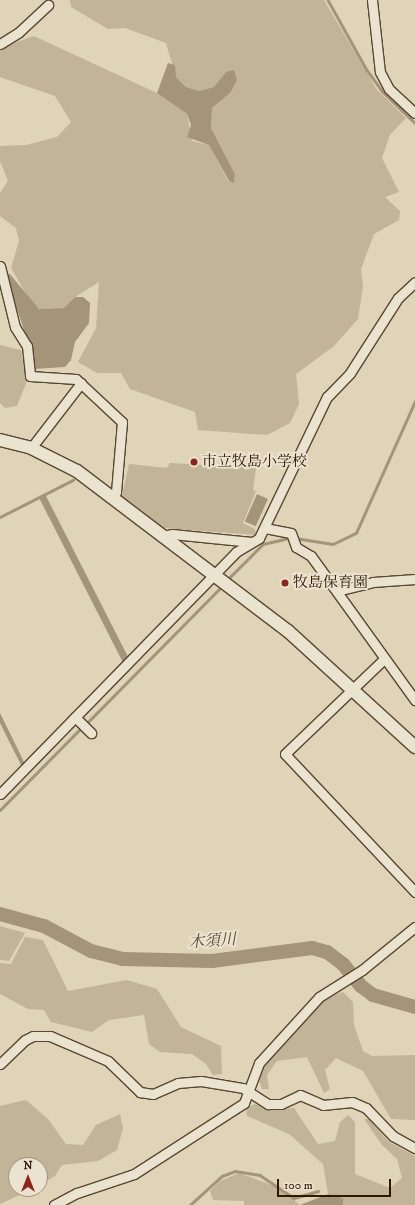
<!DOCTYPE html>
<meta charset="utf-8">
<style>
body{margin:0}
#map{position:relative;width:415px;height:1205px;overflow:hidden;background:#dfd4b7;font-family:"IM FELL DW Pica","Noto Serif JP",serif}
div>[style]{position:absolute}
[style*='--x']{left:calc(var(--x)*1px);top:calc(var(--y)*1px);width:calc(var(--w)*1px);rotate:calc(var(--a)*1deg)}
.green>*{inset:0;background:#c1b498}
.water>*{inset:0;background:#a3947a;transform-origin:0 0}
.stream>*{height:2.5px;margin:-1.25px;padding:0 1.25px;transform-origin:1.25px;border-radius:1.25px;background:#a3947a}
.river>*{height:14px;margin:-7px;padding:0 7px;transform-origin:7px;border-radius:7px;background:#a3947a}
.roads{filter:drop-shadow(1px 0 #5b4730) drop-shadow(-1px 0 #5b4730) drop-shadow(0 1px #5b4730) drop-shadow(0 -1px #5b4730)}
.street>*{height:9px;margin:-4.5px;padding:0 4.5px;transform-origin:4.5px;border-radius:4.5px;background:#eae3d0}
.secondary>*{height:12px;margin:-6px;padding:0 6px;transform-origin:6px;border-radius:6px;background:#eae3d0}
.dots>*{width:11px;height:11px;translate:-50% -50%;box-sizing:border-box;border:2px solid #eae3d0;border-radius:50%}
span{translate:-50% -50%;white-space:nowrap;text-align:center;line-height:1.15;-webkit-text-stroke:4px #eae3d0;paint-order:stroke}
.poi-label{font-size:15px;color:#2f1803}
.left{translate:0 -50%;text-align:left}
.water-label{font-size:16px;color:#5d4a33;font-style:italic}
.north{position:absolute;left:8px;top:1157px;width:40px;height:40px;box-sizing:border-box;background:#eae3d0;border:1px solid #9f927e;border-radius:50%;rotate:0deg;font-size:11px;font-weight:700;line-height:16px;text-align:center;color:#2f1803}
.north::after{content:'';display:block;margin:auto;width:14px;height:18px;background:#8f2418;clip-path:polygon(50% 0,100% 100%,50% 72%,0 100%)}
.scale{position:absolute;left:277px;top:1179px;width:114px;height:18px;box-sizing:border-box;border:2px solid #2f1803;border-top:0;padding-left:5px;font-size:12px;line-height:14px;white-space:nowrap;color:#2f1803;-webkit-text-stroke:3px #eae3d0;paint-order:stroke}
</style>
<div id="map">
<div class="green">
<i style="clip-path:polygon(70px 0,324px 0,377px 90px,406px 118px,390px 135px,382px 158px,399px 192px,385px 197px,400px 211px,399px 220px,374px 234px,361px 269px,363px 286px,358px 319px,334px 346px,296px 374px,299px 404px,290px 423px,267px 435px,198px 430px,195px 412px,130px 389px,121px 373px,97px 373px,78px 362px,96px 328px,99px 282px,75px 297px,64px 308px,39px 309px,29px 299px,11px 268px,19px 241px,16px 228px,0 216px,0 193px,8px 181px,0 161px,0 146px,26px 145px,57px 137px,71px 122px,55px 96px,0 77px,0 48px,34px 36px,157px 93px,187px 114px,192px 141px,209px 145px,228px 181px,234px 183px,235px 174px,211px 128px,212px 108px,230px 93px,226px 72px,214px 87px,199px 91px,186px 87px,176px 77px,166px 43px,125px 28px,108px 29px,71px 7px)"></i>
<i style="clip-path:polygon(0 345px,21px 350px,27px 381px,17px 406px,5px 408px,0 403px)"></i>
<i style="clip-path:polygon(170px 463px,256px 468px,253px 490px,256px 491px,243px 523px,255px 529px,256px 535px,164px 528px,122px 496px,129px 464px,167px 468px)"></i>
<i style="clip-path:polygon(0 926px,25px 933px,9px 961px,0 960px)"></i>
<i style="clip-path:polygon(25px 937px,43px 940px,68px 991px,127px 980px,157px 989px,181px 1027px,221px 1046px,222px 1074px,213px 1075px,206px 1064px,192px 1054px,160px 1052px,149px 1044px,144px 1015px,109px 1020px,92px 1032px,51px 1022px,44px 1010px,28px 1009px,0 994px,0 963px,11px 964px)"></i>
<i style="clip-path:polygon(343px 992px,353px 1002px,354px 1025px,363px 1051px,372px 1056px,415px 1055px,415px 1120px,391px 1119px,363px 1071px,336px 1058px,325px 1070px,330px 1089px,324px 1093px,307px 1057px,277px 1061px,267px 1075px,269px 1089px,262px 1089px,259px 1081px,262px 1065px,328px 997px)"></i>
<i style="clip-path:polygon(26px 1100px,48px 1119px,66px 1144px,83px 1145px,96px 1125px,120px 1114px,123px 1128px,117px 1150px,98px 1161px,62px 1165px,55px 1176px,40px 1185px,40px 1165px,16px 1165px,16px 1189px,33px 1189px,0 1204px,0 1106px)"></i>
<i style="clip-path:polygon(255px 1104px,273px 1110px,294px 1108px,318px 1144px,335px 1141px,340px 1122px,348px 1115px,355px 1122px,355px 1174px,390px 1188px,402px 1178px,397px 1159px,382px 1145px,364px 1119px,369px 1119px,388px 1141px,415px 1156px,415px 1205px,343px 1205px,343px 1198px,328px 1194px,323px 1164px,289px 1134px,247px 1116px,246px 1108px)"></i>
<i style="clip-path:polygon(239px 1173px,280px 1188px,300px 1205px,244px 1205px,244px 1201px,213px 1200px,210px 1191px,220px 1181px)"></i>
</div>
<div class="water">
<i style="clip-path:polygon(168px 63px,175px 65px,176px 77px,186px 87px,199px 91px,214px 87px,226px 72px,234px 70px,237px 80px,230px 93px,212px 108px,211px 128px,235px 174px,234px 183px,229px 181px,209px 145px,187px 137px,191px 125px,187px 114px,157px 93px)"></i>
<i style="clip-path:polygon(9px 273px,39px 309px,64px 308px,75px 297px,83px 297px,90px 303px,89px 323px,75px 342px,71px 360px,65px 367px,34px 369px,32px 353px,6px 277px)"></i>
<i style="left:45px;top:494px;width:185px;height:7px;rotate:63deg"></i>
<i style="left:257px;top:494px;width:12px;height:30px;rotate:24deg"></i>
<i style="clip-path:polygon(0 713px,25px 764px,22px 767px,0 723px)"></i>
<i style="clip-path:polygon(328px 1194px,343px 1198px,343px 1205px,300px 1205px)"></i>
</div>
<div class="stream">
<i style="--x:328;--y:0;--w:80;--a:60.9"></i>
<i style="--x:367;--y:70;--w:26;--a:54"></i>
<i style="--x:382;--y:91;--w:46;--a:44.1"></i>
<i style="--x:0;--y:517;--w:82;--a:-26.9"></i>
<i style="--x:295;--y:538;--w:38;--a:9"></i>
<i style="--x:333;--y:544;--w:25;--a:-26"></i>
<i style="--x:356;--y:533;--w:145;--a:-65.9"></i>
<i style="--x:227;--y:580;--w:51;--a:-45"></i>
<i style="--x:263;--y:544;--w:28;--a:-13"></i>
<i style="--x:86;--y:724;--w:195;--a:-45.4"></i>
<i style="--x:0;--y:810;--w:117;--a:-45.3"></i>
<i style="--x:190;--y:1205;--w:43;--a:-42.2"></i>
<i style="--x:222;--y:1176;--w:14;--a:-21"></i>
<i style="--x:235;--y:1171;--w:25;--a:9"></i>
<i style="--x:260;--y:1175;--w:41;--a:34.1"></i>
<i style="--x:294;--y:1198;--w:25;--a:-16"></i>
</div>
<div class="river">
<i style="--x:0;--y:914;--w:46;--a:15.3"></i>
<i style="--x:44;--y:926;--w:53;--a:28"></i>
<i style="--x:91;--y:951;--w:32;--a:14"></i>
<i style="--x:122;--y:959;--w:90;--a:1.3"></i>
<i style="--x:212;--y:961;--w:101;--a:-7.4"></i>
<i style="--x:312;--y:948;--w:16;--a:15"></i>
<i style="--x:327;--y:952;--w:20;--a:37"></i>
<i style="--x:343;--y:964;--w:28;--a:51"></i>
<i style="--x:361;--y:986;--w:15;--a:37"></i>
<i style="--x:373;--y:995;--w:44;--a:15.9"></i>
</div>
<div class="roads">
<div class="street">
<i style="--x:372;--y:0;--w:72;--a:83.7"></i>
<i style="--x:380;--y:72;--w:19;--a:62"></i>
<i style="--x:389;--y:89;--w:35;--a:43"></i>
<i style="--x:0;--y:44;--w:22;--a:-32"></i>
<i style="--x:19;--y:32;--w:40;--a:-43"></i>
<i style="--x:0;--y:266;--w:63;--a:76.2"></i>
<i style="--x:15;--y:327;--w:22;--a:58"></i>
<i style="--x:27;--y:346;--w:30;--a:84"></i>
<i style="--x:30;--y:376;--w:46;--a:3.7"></i>
<i style="--x:76;--y:379;--w:63;--a:43.1"></i>
<i style="--x:122;--y:422;--w:70;--a:94.9"></i>
<i style="--x:116;--y:492;--w:8;--a:120"></i>
<i style="--x:31;--y:448;--w:82;--a:-52.4"></i>
<i style="--x:265;--y:528;--w:26;--a:11"></i>
<i style="--x:291;--y:533;--w:15;--a:70"></i>
<i style="--x:296;--y:547;--w:17;--a:31"></i>
<i style="--x:311;--y:556;--w:178;--a:54.2"></i>
<i style="--x:162;--y:536;--w:10;--a:-11"></i>
<i style="--x:172;--y:534;--w:80;--a:5.7"></i>
<i style="--x:337;--y:591;--w:37;--a:-14"></i>
<i style="--x:373;--y:582;--w:42;--a:-4.1"></i>
<i style="--x:384;--y:659;--w:137;--a:136.2"></i>
<i style="--x:285;--y:754;--w:190;--a:46.7"></i>
<i style="--x:75;--y:717;--w:23;--a:45"></i>
<i style="--x:0;--y:794;--w:338;--a:-45.7"></i>
<i style="--x:236;--y:552;--w:27;--a:-31"></i>
<i style="--x:259;--y:538;--w:157;--a:-64.3"></i>
<i style="--x:327;--y:397;--w:33;--a:-46"></i>
<i style="--x:350;--y:373;--w:89;--a:-57.4"></i>
<i style="--x:398;--y:298;--w:23;--a:-43"></i>
<i style="--x:0;--y:1064;--w:35;--a:-44"></i>
<i style="--x:25;--y:1040;--w:9;--a:-27"></i>
<i style="--x:33;--y:1036;--w:17;--a:0"></i>
<i style="--x:50;--y:1036;--w:63;--a:23.3"></i>
<i style="--x:108;--y:1061;--w:45;--a:44.1"></i>
<i style="--x:140;--y:1092;--w:13;--a:9"></i>
<i style="--x:153;--y:1094;--w:27;--a:-24"></i>
<i style="--x:178;--y:1083;--w:23;--a:-5"></i>
<i style="--x:201;--y:1081;--w:43;--a:9.5"></i>
<i style="--x:243;--y:1088;--w:30;--a:33"></i>
<i style="--x:268;--y:1104;--w:13;--a:0"></i>
<i style="--x:281;--y:1104;--w:21;--a:-25"></i>
<i style="--x:300;--y:1095;--w:25;--a:23"></i>
<i style="--x:323;--y:1105;--w:29;--a:-6"></i>
<i style="--x:352;--y:1102;--w:15;--a:23"></i>
<i style="--x:366;--y:1108;--w:39;--a:46"></i>
<i style="--x:393;--y:1136;--w:25;--a:29"></i>
<i style="--x:54;--y:1205;--w:26;--a:-28"></i>
<i style="--x:77;--y:1193;--w:60;--a:-18.4"></i>
<i style="--x:134;--y:1174;--w:131;--a:-32.8"></i>
<i style="--x:244;--y:1103;--w:43;--a:-69.4"></i>
<i style="--x:259;--y:1063;--w:89;--a:-47.7"></i>
<i style="--x:319;--y:997;--w:51;--a:-32.1"></i>
<i style="--x:362;--y:970;--w:68;--a:-39.1"></i>
</div>
<div class="secondary">
<i style="--x:0;--y:440;--w:32;--a:14"></i>
<i style="--x:31;--y:448;--w:51;--a:26.6"></i>
<i style="--x:77;--y:471;--w:265;--a:37.2"></i>
<i style="--x:288;--y:631;--w:172;--a:42.4"></i>
</div>
</div>
<div class="dots">
<i style="left:194px;top:462px;background:#8f2418"></i>
<i style="left:285px;top:583px;background:#8f2418"></i>
</div>
<div class="poi-label">
<span class="left" style="left:202px;top:462px">市立牧島小学校</span>
<span class="left" style="left:293px;top:583px">牧島保育園</span>
</div>
<div class="water-label">
<span style="left:212px;top:941px;rotate:-4deg">木須川</span>
</div>
<div class="north">N</div>
<div class="scale">100 m</div>
</div>
